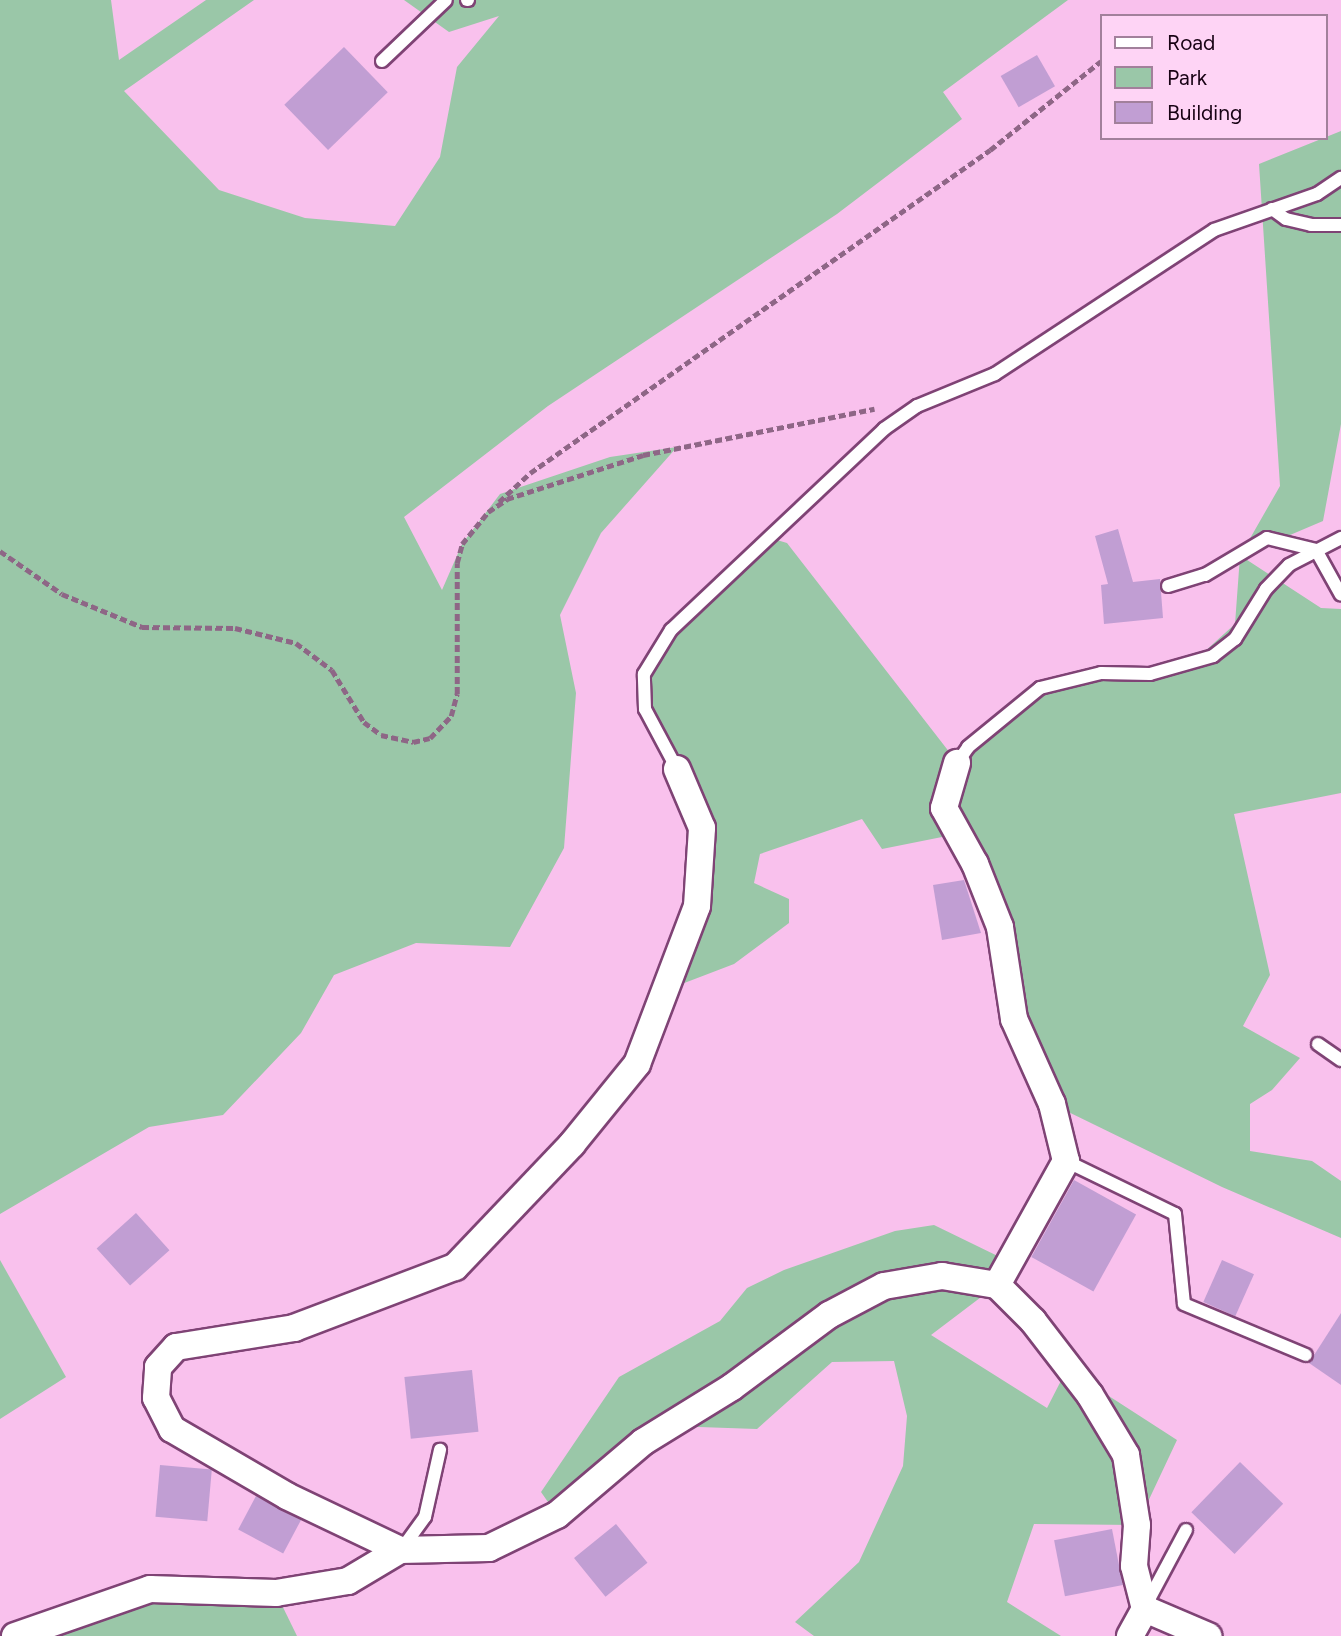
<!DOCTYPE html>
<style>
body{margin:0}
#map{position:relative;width:1341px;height:1636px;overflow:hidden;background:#f9c1ed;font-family:Figtree,sans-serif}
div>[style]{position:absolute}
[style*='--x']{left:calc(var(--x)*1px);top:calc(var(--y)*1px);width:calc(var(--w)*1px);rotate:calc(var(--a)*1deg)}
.green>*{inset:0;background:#9ac7a8}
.building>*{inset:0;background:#c19ed3;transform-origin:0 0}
.path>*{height:4.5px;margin-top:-2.25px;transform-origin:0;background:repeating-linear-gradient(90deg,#8e6686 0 7px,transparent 0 10.5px)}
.roads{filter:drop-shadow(2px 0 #7f4375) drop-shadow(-2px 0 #7f4375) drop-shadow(0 2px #7f4375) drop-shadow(0 -2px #7f4375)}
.service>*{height:12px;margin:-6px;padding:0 6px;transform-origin:6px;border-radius:6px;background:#fff}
.minor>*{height:26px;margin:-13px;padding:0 13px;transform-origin:13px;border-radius:13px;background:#fff}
span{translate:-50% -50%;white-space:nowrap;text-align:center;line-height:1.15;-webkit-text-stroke:5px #fed4f5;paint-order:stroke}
.legend{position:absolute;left:1100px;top:14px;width:228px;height:126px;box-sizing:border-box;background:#fed4f5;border:2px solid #a2809b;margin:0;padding:9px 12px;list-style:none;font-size:21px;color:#180214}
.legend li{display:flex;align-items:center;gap:14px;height:35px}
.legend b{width:35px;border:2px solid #a2809b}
</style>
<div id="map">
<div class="green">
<i style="clip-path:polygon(0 0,111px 0,119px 60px,206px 0,254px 0,124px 91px,219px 190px,305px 218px,395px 226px,440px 157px,457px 67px,499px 16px,449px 32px,404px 0,1068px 0,943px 92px,962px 119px,837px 214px,548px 406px,404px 517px,442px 590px,462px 544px,500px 494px,610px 457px,677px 447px,601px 533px,560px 615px,576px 693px,564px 848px,510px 947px,416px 943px,334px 975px,301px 1033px,223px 1115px,149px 1127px,0 1214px)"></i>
<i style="clip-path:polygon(1341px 131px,1341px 424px,1323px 521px,1241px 556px,1321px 608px,1341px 609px,1341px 793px,1234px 814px,1270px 975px,1243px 1026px,1300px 1058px,1272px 1090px,1250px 1104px,1250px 1151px,1312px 1161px,1341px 1181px,1341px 1238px,1222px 1187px,1052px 1104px,1000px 927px,957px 834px,882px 849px,862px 819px,760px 854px,754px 883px,789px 899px,789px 923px,734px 964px,666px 990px,702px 829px,645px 709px,644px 674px,671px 630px,770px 538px,787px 543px,957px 762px,1008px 713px,1070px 683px,1143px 676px,1203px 653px,1235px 624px,1240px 556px,1280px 486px,1259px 164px)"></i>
<i style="clip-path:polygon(934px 1225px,1010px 1262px,997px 1285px,931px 1335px,1047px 1408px,1067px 1369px,1177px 1440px,1137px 1525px,1034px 1524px,1007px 1602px,1061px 1636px,814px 1636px,795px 1622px,859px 1562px,903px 1466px,907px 1416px,894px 1361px,832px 1362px,757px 1429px,670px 1426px,557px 1515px,541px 1492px,619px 1377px,720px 1321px,747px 1288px,784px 1270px,895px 1231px)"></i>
<i style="clip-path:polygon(0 1260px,66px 1377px,0 1419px)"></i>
<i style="clip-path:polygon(150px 1589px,276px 1593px,297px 1636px,15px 1636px)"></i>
</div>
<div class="building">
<i style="left:344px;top:47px;width:63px;height:83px;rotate:46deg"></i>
<i style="left:1037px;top:55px;width:36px;height:42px;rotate:60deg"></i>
<i style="clip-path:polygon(1118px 529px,1133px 582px,1160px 579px,1163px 618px,1104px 624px,1101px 585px,1108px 584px,1095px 536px)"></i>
<i style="clip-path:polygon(964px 880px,981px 933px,942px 940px,933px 885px)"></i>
<i style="left:1074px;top:1180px;width:71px;height:88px;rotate:29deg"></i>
<i style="left:136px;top:1213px;width:50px;height:53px;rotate:48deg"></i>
<i style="left:1222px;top:1260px;width:35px;height:46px;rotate:24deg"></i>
<i style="clip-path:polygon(1341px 1313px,1341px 1385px,1309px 1363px)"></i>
<i style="left:472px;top:1370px;width:62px;height:68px;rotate:84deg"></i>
<i style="left:1240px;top:1462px;width:60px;height:70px;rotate:44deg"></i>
<i style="left:160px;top:1465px;width:52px;height:52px;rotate:5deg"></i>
<i style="left:256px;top:1496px;width:51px;height:38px;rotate:28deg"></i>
<i style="left:616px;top:1524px;width:50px;height:54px;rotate:51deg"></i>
<i style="left:1112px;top:1529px;width:57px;height:59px;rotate:79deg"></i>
</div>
<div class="path">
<i style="--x:499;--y:502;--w:42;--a:-43.1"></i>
<i style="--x:530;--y:473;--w:562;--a:-35.08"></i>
<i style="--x:990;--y:150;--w:142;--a:-38.7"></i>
<i style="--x:0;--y:551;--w:75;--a:34.7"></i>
<i style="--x:62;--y:594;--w:87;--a:22.4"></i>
<i style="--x:142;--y:627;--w:93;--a:0.6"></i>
<i style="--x:235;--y:628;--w:63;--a:13.8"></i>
<i style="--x:296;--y:643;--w:45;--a:36.9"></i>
<i style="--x:332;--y:670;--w:61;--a:58.4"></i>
<i style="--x:364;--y:722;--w:21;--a:37"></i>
<i style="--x:381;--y:735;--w:33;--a:12"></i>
<i style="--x:413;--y:742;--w:17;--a:-13"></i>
<i style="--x:430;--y:738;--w:30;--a:-46"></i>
<i style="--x:451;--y:716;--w:23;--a:-75"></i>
<i style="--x:457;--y:694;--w:131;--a:-90"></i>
<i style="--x:457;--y:563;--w:20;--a:-75"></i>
<i style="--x:462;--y:544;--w:41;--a:-50.9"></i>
<i style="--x:488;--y:512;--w:23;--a:-34"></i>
<i style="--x:507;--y:499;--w:143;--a:-17.9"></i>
<i style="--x:643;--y:455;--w:236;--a:-11.3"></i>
</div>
<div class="roads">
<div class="service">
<i style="--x:467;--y:0;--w:1;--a:0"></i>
<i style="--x:382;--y:61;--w:88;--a:-43.6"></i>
<i style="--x:1272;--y:209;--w:17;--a:36"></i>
<i style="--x:1286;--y:219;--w:26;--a:13"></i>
<i style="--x:1311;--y:225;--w:30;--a:0"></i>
<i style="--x:1168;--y:586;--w:39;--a:-17"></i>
<i style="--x:1205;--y:575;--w:72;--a:-30.8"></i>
<i style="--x:1267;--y:538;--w:50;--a:13.8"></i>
<i style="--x:1316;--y:550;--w:51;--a:60.9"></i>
<i style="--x:957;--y:763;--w:19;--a:-55"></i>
<i style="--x:968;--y:747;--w:93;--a:-39.3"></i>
<i style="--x:1040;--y:688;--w:63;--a:-13.8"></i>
<i style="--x:1101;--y:673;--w:49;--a:1.2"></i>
<i style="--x:1150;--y:674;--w:66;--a:-15.9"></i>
<i style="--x:1213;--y:656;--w:28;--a:-38"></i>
<i style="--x:1235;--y:639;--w:59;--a:-58.2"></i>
<i style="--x:1266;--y:589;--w:33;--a:-46"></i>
<i style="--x:1289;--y:565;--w:59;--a:-27.4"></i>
<i style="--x:677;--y:769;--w:68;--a:-118.1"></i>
<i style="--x:645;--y:709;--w:35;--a:-92"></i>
<i style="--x:644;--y:674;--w:52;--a:-58.5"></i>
<i style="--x:671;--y:630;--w:293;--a:-43.3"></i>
<i style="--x:884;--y:429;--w:40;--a:-34.9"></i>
<i style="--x:917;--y:406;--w:84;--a:-22.3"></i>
<i style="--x:995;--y:374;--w:262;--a:-33.3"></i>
<i style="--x:1214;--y:230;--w:109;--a:-19.3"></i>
<i style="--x:1317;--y:194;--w:29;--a:-34"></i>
<i style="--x:1318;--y:1044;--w:28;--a:35"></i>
<i style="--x:1066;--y:1161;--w:121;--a:25.9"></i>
<i style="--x:1175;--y:1214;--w:90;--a:84.3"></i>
<i style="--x:1184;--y:1304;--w:132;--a:22.7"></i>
<i style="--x:401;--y:1550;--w:41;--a:-54"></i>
<i style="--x:425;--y:1517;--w:69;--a:-77.4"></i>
<i style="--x:1146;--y:1605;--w:85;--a:-61.9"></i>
</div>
<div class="minor">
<i style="--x:997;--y:1285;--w:51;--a:45"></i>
<i style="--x:1033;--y:1321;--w:93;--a:52.4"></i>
<i style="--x:1090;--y:1395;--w:70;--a:59"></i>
<i style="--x:1126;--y:1455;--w:71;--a:81.1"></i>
<i style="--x:1137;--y:1525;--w:41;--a:94.2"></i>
<i style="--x:1134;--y:1566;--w:44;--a:75.7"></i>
<i style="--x:400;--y:1550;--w:125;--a:-154.5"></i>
<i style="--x:287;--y:1496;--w:133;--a:-149.8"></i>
<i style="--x:172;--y:1429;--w:35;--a:-117"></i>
<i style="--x:156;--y:1398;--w:31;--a:-86"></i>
<i style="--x:158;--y:1367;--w:27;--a:-48"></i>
<i style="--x:176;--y:1347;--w:120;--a:-9.1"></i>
<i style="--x:294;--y:1328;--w:172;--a:-20.8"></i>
<i style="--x:455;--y:1267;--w:170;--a:-46.4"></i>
<i style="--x:572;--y:1144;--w:103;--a:-50.9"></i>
<i style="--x:637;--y:1064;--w:169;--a:-69.2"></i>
<i style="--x:697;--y:906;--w:78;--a:-86.3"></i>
<i style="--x:702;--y:828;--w:64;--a:-113"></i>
<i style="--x:15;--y:1636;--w:143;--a:-19.2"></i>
<i style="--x:150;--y:1589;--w:126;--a:1.8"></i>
<i style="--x:276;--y:1593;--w:73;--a:-9.5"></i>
<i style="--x:348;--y:1581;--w:61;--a:-30.8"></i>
<i style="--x:400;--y:1550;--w:89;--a:-1.3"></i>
<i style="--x:489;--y:1548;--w:76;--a:-25.9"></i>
<i style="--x:557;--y:1515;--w:113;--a:-40.3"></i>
<i style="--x:643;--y:1442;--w:105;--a:-31.7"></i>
<i style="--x:732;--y:1387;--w:121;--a:-36.6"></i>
<i style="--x:829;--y:1315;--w:62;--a:-27.8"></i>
<i style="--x:884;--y:1286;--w:59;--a:-9.8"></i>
<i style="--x:942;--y:1276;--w:56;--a:9.3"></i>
<i style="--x:997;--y:1285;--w:142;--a:-60.9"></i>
<i style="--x:1066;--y:1161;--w:59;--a:-103.8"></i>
<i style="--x:1052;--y:1104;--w:93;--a:-114.1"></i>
<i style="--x:1014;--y:1019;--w:93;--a:-98.7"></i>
<i style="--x:1000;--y:927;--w:68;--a:-111.6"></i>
<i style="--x:975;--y:864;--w:64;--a:-119"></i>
<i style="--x:944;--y:808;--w:47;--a:-73.9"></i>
<i style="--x:1130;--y:1636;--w:31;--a:-61"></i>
<i style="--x:1145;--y:1609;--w:69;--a:23.2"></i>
</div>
</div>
<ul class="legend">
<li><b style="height:9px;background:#fff"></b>Road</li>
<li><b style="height:19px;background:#9ac7a8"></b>Park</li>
<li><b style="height:19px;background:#c19ed3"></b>Building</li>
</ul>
</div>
